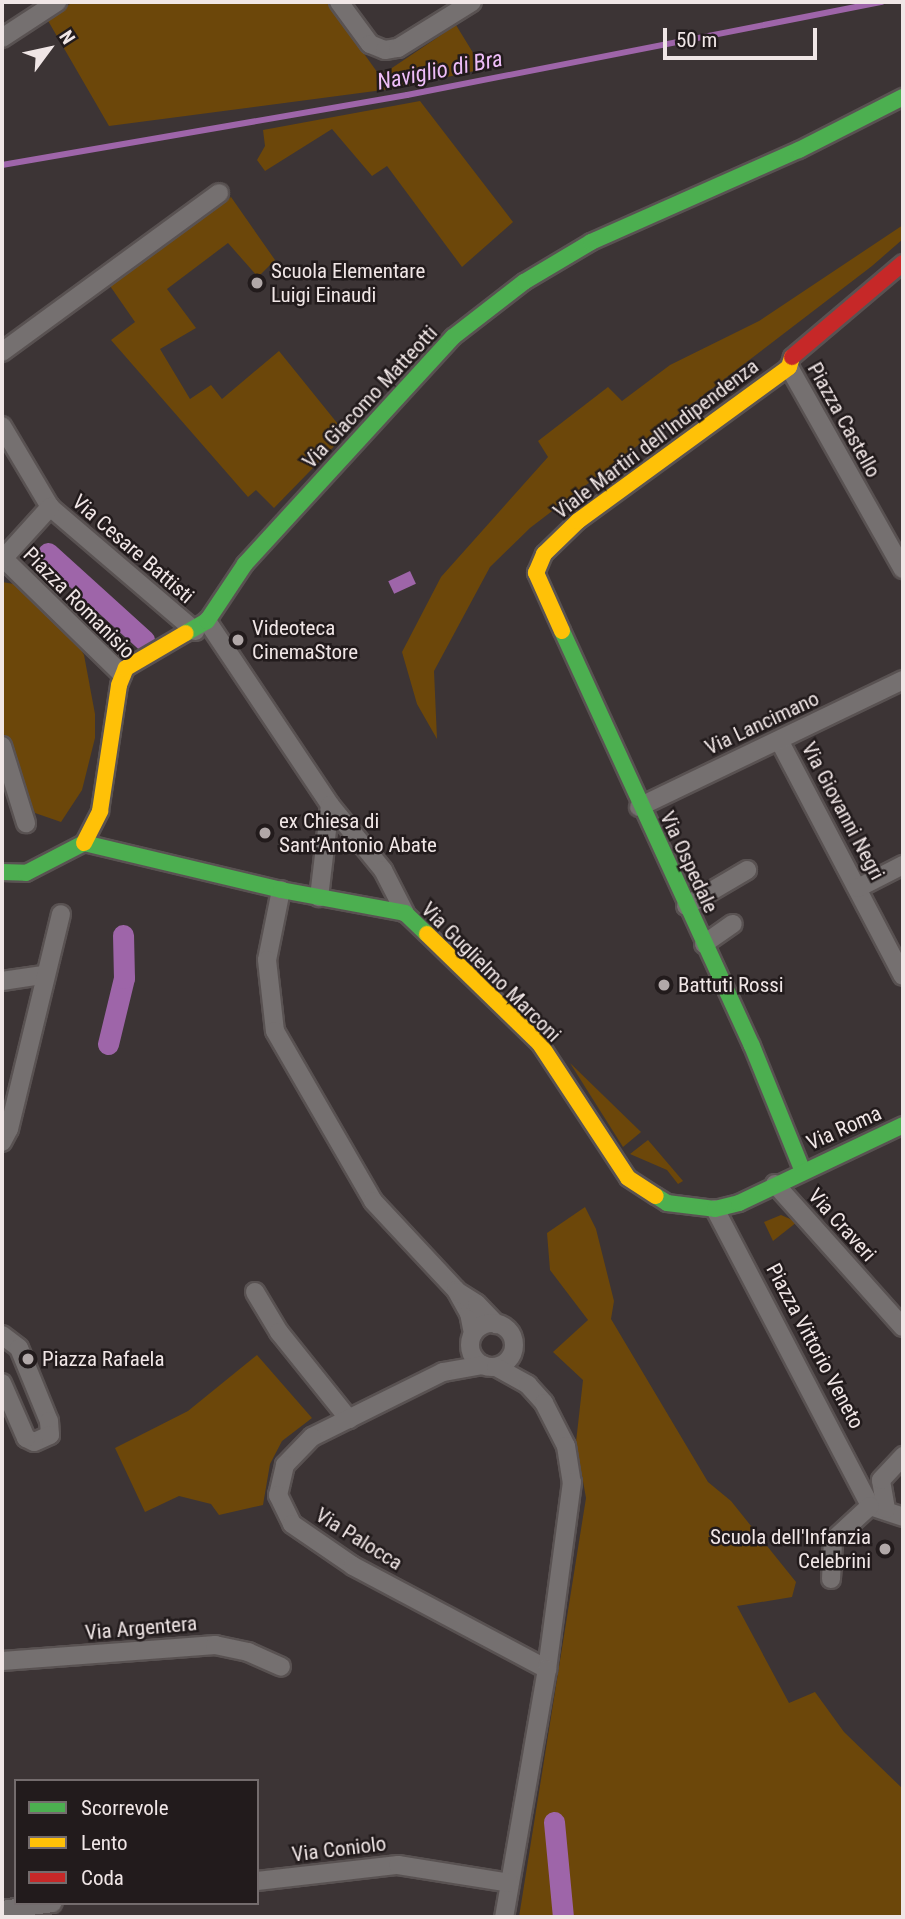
<!DOCTYPE html>
<meta charset="utf-8">
<style>
body{margin:0}
#map{position:relative;width:905px;height:1919px;overflow:hidden;background:#3c3435;font-family:"Roboto Condensed",sans-serif}
div>[style]{position:absolute}
[style*='--x']{left:calc(var(--x)*1px);top:calc(var(--y)*1px);width:calc(var(--w)*1px);rotate:calc(var(--a)*1deg)}
.green>*{inset:0;background:#6c470a}
.water>*{inset:0;background:#9e65a9;transform-origin:0 0}
.stream>*{height:6px;margin:-3px;padding:0 3px;transform-origin:3px;border-radius:3px;background:#9e65a9}
.canal>*{height:21px;margin:-10.5px;padding:0 10.5px;transform-origin:10.5px;border-radius:10.5px;background:#9e65a9}
.roads{filter:drop-shadow(2px 0 #595252) drop-shadow(-2px 0 #595252) drop-shadow(0 2px #595252) drop-shadow(0 -2px #595252)}
.street>*{height:18px;margin:-9px;padding:0 9px;transform-origin:9px;border-radius:9px;background:#757070}
.street>.ring{margin:-9px;padding:0;box-sizing:content-box;background:none;border:18px solid #757070;border-radius:50%}
.fast>*{height:16px;margin:-8px;padding:0 8px;transform-origin:8px;border-radius:8px;background:#4caf50}
.slow>*{height:16px;margin:-8px;padding:0 8px;transform-origin:8px;border-radius:8px;background:#ffc107}
.jam>*{height:16px;margin:-8px;padding:0 8px;transform-origin:8px;border-radius:8px;background:#c62828}
.dots>*{width:19px;height:19px;translate:-50% -50%;box-sizing:border-box;border:4px solid #221b1c;border-radius:50%}
span{translate:-50% -50%;white-space:nowrap;text-align:center;line-height:1.15;-webkit-text-stroke:5px #221b1c;paint-order:stroke}
.poi-label{font-size:21px;color:#f0e6e6}
.left{translate:0 -50%;text-align:left}
.right{translate:-100% -50%;text-align:right}
.street-label{font-size:21px;color:#f0e6e6}
.water-label{font-size:23px;color:#eebdf8;font-style:italic}
.frame{position:absolute;inset:0;border:4px solid #f0e6e6;pointer-events:none}
.legend{position:absolute;left:14px;top:1779px;width:245px;height:126px;box-sizing:border-box;background:#221b1c;border:2px solid #746c6d;margin:0;padding:9px 12px;list-style:none;font-size:21px;color:#f0e6e6}
.legend li{display:flex;align-items:center;gap:14px;height:35px}
.legend b{width:35px;border:2px solid #746c6d}
.north{position:absolute;left:14px;top:14px;width:70px;height:70px;-webkit-text-stroke:5px #221b1c;paint-order:stroke;rotate:57deg;font-size:19px;font-weight:700;line-height:28px;text-align:center;color:#f0e6e6}
.north::after{content:'';display:block;margin:auto;width:24px;height:32px;background:#f0e6e6;clip-path:polygon(50% 0,100% 100%,50% 72%,0 100%)}
.scale{position:absolute;left:663px;top:28px;width:154px;height:32px;box-sizing:border-box;border:4px solid #f0e6e6;border-top:0;padding-left:9px;font-size:21px;line-height:24px;white-space:nowrap;color:#f0e6e6;-webkit-text-stroke:5px #221b1c;paint-order:stroke}
</style>
<div id="map">
<div class="green">
<i style="clip-path:polygon(73px 2px,327px 2px,380px 76px,456px 25px,483px 69px,398px 88px,109px 126px,47px 19px)"></i>
<i style="clip-path:polygon(420px 101px,513px 222px,462px 267px,387px 166px,372px 176px,332px 129px,265px 171px,257px 160px,265px 146px,263px 130px)"></i>
<i style="clip-path:polygon(231px 197px,275px 260px,258px 277px,228px 243px,167px 289px,196px 328px,160px 349px,190px 399px,211px 385px,222px 399px,279px 351px,346px 434px,274px 508px,256px 490px,248px 497px,111px 340px,135px 322px,108px 283px)"></i>
<i style="clip-path:polygon(903px 225px,903px 239px,872px 266px,530px 528px,490px 567px,434px 671px,437px 739px,417px 704px,402px 652px,441px 577px,548px 457px,538px 441px,608px 387px,622px 401px,670px 365px,759px 321px)"></i>
<i style="clip-path:polygon(2px 582px,14px 584px,67px 625px,84px 655px,95px 714px,95px 738px,82px 790px,61px 822px,35px 813px,12px 763px,2px 727px)"></i>
<i style="clip-path:polygon(570px 1063px,641px 1132px,623px 1147px)"></i>
<i style="clip-path:polygon(648px 1140px,683px 1181px,678px 1184px,667px 1170px,630px 1154px)"></i>
<i style="clip-path:polygon(585px 1207px,596px 1229px,614px 1301px,611px 1319px,708px 1482px,731px 1501px,796px 1582px,792px 1597px,737px 1606px,789px 1703px,815px 1692px,844px 1732px,903px 1789px,903px 1917px,519px 1917px,586px 1498px,576px 1442px,583px 1380px,553px 1352px,588px 1320px,550px 1270px,547px 1233px)"></i>
<i style="clip-path:polygon(781px 1215px,797px 1222px,773px 1241px,764px 1222px)"></i>
<i style="clip-path:polygon(257px 1355px,312px 1418px,282px 1441px,270px 1464px,263px 1505px,219px 1515px,211px 1504px,179px 1496px,145px 1512px,115px 1448px,188px 1411px)"></i>
</div>
<div class="water">
<i style="left:410px;top:571px;width:14px;height:24px;rotate:65deg"></i>
</div>
<div class="stream">
<i style="--x:2;--y:165;--w:411;--a:-9.8"></i>
<i style="--x:407;--y:95;--w:484;--a:-11.1"></i>
</div>
<div class="canal">
<i style="--x:48;--y:553;--w:130;--a:42.2"></i>
<i style="--x:108;--y:1044;--w:68;--a:-76.4"></i>
<i style="--x:124;--y:978;--w:43;--a:-91.3"></i>
<i style="--x:554;--y:1822;--w:95;--a:84.6"></i>
</div>
<div class="roads">
<div class="street">
<i style="--x:339;--y:2;--w:52;--a:53.6"></i>
<i style="--x:370;--y:44;--w:16;--a:22"></i>
<i style="--x:385;--y:50;--w:13;--a:-9"></i>
<i style="--x:398;--y:48;--w:87;--a:-31.9"></i>
<i style="--x:2;--y:38;--w:66;--a:-33.2"></i>
<i style="--x:2;--y:352;--w:269;--a:-36.2"></i>
<i style="--x:789;--y:367;--w:232;--a:60.6"></i>
<i style="--x:2;--y:426;--w:94;--a:59.3"></i>
<i style="--x:50;--y:507;--w:191;--a:40.5"></i>
<i style="--x:4;--y:559;--w:165;--a:44.3"></i>
<i style="--x:2;--y:560;--w:72;--a:-47.8"></i>
<i style="--x:207;--y:621;--w:221;--a:56.2"></i>
<i style="--x:330;--y:805;--w:93;--a:96.8"></i>
<i style="--x:780;--y:742;--w:264;--a:62.3"></i>
<i style="--x:2;--y:746;--w:81;--a:72.7"></i>
<i style="--x:330;--y:805;--w:84;--a:50.8"></i>
<i style="--x:383;--y:870;--w:48;--a:62.9"></i>
<i style="--x:639;--y:807;--w:293;--a:-25.7"></i>
<i style="--x:858;--y:888;--w:51;--a:-27.1"></i>
<i style="--x:281;--y:890;--w:71;--a:101.3"></i>
<i style="--x:267;--y:960;--w:71;--a:83.6"></i>
<i style="--x:275;--y:1031;--w:196;--a:60"></i>
<i style="--x:373;--y:1201;--w:122;--a:47"></i>
<i style="--x:456;--y:1290;--w:26;--a:61"></i>
<i style="--x:469;--y:1313;--w:21;--a:79"></i>
<i style="--x:686;--y:906;--w:71;--a:-30.5"></i>
<i style="--x:704;--y:944;--w:35;--a:-35"></i>
<i style="--x:2;--y:981;--w:40;--a:-8.5"></i>
<i style="--x:2;--y:1142;--w:15;--a:-62"></i>
<i style="--x:9;--y:1129;--w:221;--a:-76.4"></i>
<i style="--x:775;--y:1184;--w:192;--a:48.2"></i>
<i style="--x:715;--y:1209;--w:335;--a:62.4"></i>
<i style="--x:870;--y:1506;--w:35;--a:18"></i>
<i style="--x:255;--y:1292;--w:47;--a:59"></i>
<i style="--x:279;--y:1332;--w:112;--a:51.2"></i>
<i style="--x:458;--y:1292;--w:22;--a:32"></i>
<i style="--x:477;--y:1304;--w:28;--a:46"></i>
<i class="ring" style="left:470px;top:1323px;width:26px;height:26px"></i>
<i style="--x:2;--y:1335;--w:21;--a:37"></i>
<i style="--x:19;--y:1348;--w:79;--a:67.7"></i>
<i style="--x:49;--y:1421;--w:14;--a:86"></i>
<i style="--x:50;--y:1435;--w:17;--a:156"></i>
<i style="--x:34;--y:1442;--w:9;--a:-153"></i>
<i style="--x:26;--y:1438;--w:60;--a:-113.6"></i>
<i style="--x:483;--y:1365;--w:41;--a:170.1"></i>
<i style="--x:443;--y:1372;--w:146;--a:153.6"></i>
<i style="--x:312;--y:1437;--w:39;--a:134"></i>
<i style="--x:285;--y:1465;--w:31;--a:103"></i>
<i style="--x:278;--y:1495;--w:32;--a:64"></i>
<i style="--x:292;--y:1524;--w:74;--a:34.5"></i>
<i style="--x:353;--y:1566;--w:220;--a:28"></i>
<i style="--x:496;--y:1367;--w:37;--a:29"></i>
<i style="--x:528;--y:1385;--w:24;--a:48"></i>
<i style="--x:544;--y:1403;--w:48;--a:62.9"></i>
<i style="--x:566;--y:1446;--w:36;--a:81"></i>
<i style="--x:572;--y:1482;--w:189;--a:97.6"></i>
<i style="--x:547;--y:1669;--w:252;--a:99.8"></i>
<i style="--x:886;--y:1509;--w:29;--a:-100"></i>
<i style="--x:881;--y:1480;--w:33;--a:-47"></i>
<i style="--x:831;--y:1579;--w:39;--a:-87"></i>
<i style="--x:833;--y:1540;--w:50;--a:-42.6"></i>
<i style="--x:2;--y:1661;--w:214;--a:-4.3"></i>
<i style="--x:215;--y:1645;--w:34;--a:12"></i>
<i style="--x:248;--y:1652;--w:36;--a:24"></i>
<i style="--x:257;--y:1881;--w:142;--a:-6.5"></i>
<i style="--x:398;--y:1865;--w:113;--a:9.1"></i>
<i style="--x:2;--y:1910;--w:51;--a:-7.8"></i>
</div>
<div class="fast">
<i style="--x:562;--y:631;--w:456;--a:65.4"></i>
<i style="--x:752;--y:1046;--w:133;--a:67.9"></i>
<i style="--x:186;--y:633;--w:24;--a:-30"></i>
<i style="--x:207;--y:621;--w:69;--a:-56.3"></i>
<i style="--x:245;--y:564;--w:308;--a:-47.5"></i>
<i style="--x:453;--y:337;--w:90;--a:-37.8"></i>
<i style="--x:524;--y:282;--w:78;--a:-30.8"></i>
<i style="--x:591;--y:242;--w:227;--a:-23.9"></i>
<i style="--x:799;--y:150;--w:117;--a:-27"></i>
<i style="--x:2;--y:872;--w:24;--a:2"></i>
<i style="--x:26;--y:873;--w:65;--a:-27.3"></i>
<i style="--x:84;--y:843;--w:203;--a:13.4"></i>
<i style="--x:281;--y:890;--w:126;--a:10.5"></i>
<i style="--x:405;--y:913;--w:30;--a:44"></i>
<i style="--x:656;--y:1196;--w:13;--a:32"></i>
<i style="--x:667;--y:1203;--w:48;--a:7.1"></i>
<i style="--x:715;--y:1209;--w:25;--a:-14"></i>
<i style="--x:739;--y:1203;--w:182;--a:-25.4"></i>
</div>
<div class="slow">
<i style="--x:562;--y:631;--w:64;--a:-114.1"></i>
<i style="--x:536;--y:573;--w:21;--a:-67"></i>
<i style="--x:544;--y:554;--w:47;--a:-44.1"></i>
<i style="--x:578;--y:521;--w:261;--a:-36.1"></i>
<i style="--x:789;--y:367;--w:10;--a:-73"></i>
<i style="--x:84;--y:843;--w:36;--a:-63"></i>
<i style="--x:100;--y:811;--w:127;--a:-81.4"></i>
<i style="--x:119;--y:685;--w:18;--a:-68"></i>
<i style="--x:126;--y:668;--w:69;--a:-30.3"></i>
<i style="--x:427;--y:934;--w:158;--a:44.2"></i>
<i style="--x:540;--y:1044;--w:160;--a:56.7"></i>
<i style="--x:628;--y:1178;--w:33;--a:33"></i>
</div>
<div class="jam">
<i style="--x:792;--y:357;--w:145;--a:-40.3"></i>
</div>
</div>
<div class="dots">
<i style="left:257px;top:283px;background:#b1a8a8"></i>
<i style="left:238px;top:640px;background:#b1a8a8"></i>
<i style="left:265px;top:833px;background:#b1a8a8"></i>
<i style="left:664px;top:985px;background:#b1a8a8"></i>
<i style="left:28px;top:1359px;background:#b1a8a8"></i>
<i style="left:885px;top:1549px;background:#b1a8a8"></i>
</div>
<div class="poi-label">
<span class="left" style="left:271px;top:283px">Scuola Elementare<br>Luigi Einaudi</span>
<span class="left" style="left:252px;top:640px">Videoteca<br>CinemaStore</span>
<span class="left" style="left:279px;top:833px">ex Chiesa di<br>Sant’Antonio Abate</span>
<span class="left" style="left:678px;top:985px">Battuti Rossi</span>
<span class="left" style="left:42px;top:1359px">Piazza Rafaela</span>
<span class="right" style="left:871px;top:1549px">Scuola dell'Infanzia<br>Celebrini</span>
</div>
<div class="street-label">
<span style="left:370px;top:397px;rotate:-47deg">Via Giacomo Matteotti</span>
<span style="left:844px;top:420px;rotate:61deg">Piazza Castello</span>
<span style="left:656px;top:439px;rotate:-37deg">Viale Martiri dell'Indipendenza</span>
<span style="left:133px;top:549px;rotate:41deg">Via Cesare Battisti</span>
<span style="left:79px;top:603px;rotate:45deg">Piazza Romanisio</span>
<span style="left:762px;top:723px;rotate:-25deg">Via Lancimano</span>
<span style="left:843px;top:811px;rotate:62deg">Via Giovanni Negri</span>
<span style="left:689px;top:862px;rotate:65deg">Via Ospedale</span>
<span style="left:491px;top:972px;rotate:45deg">Via Guglielmo Marconi</span>
<span style="left:844px;top:1128px;rotate:-24deg">Via Roma</span>
<span style="left:842px;top:1225px;rotate:48deg">Via Craveri</span>
<span style="left:815px;top:1346px;rotate:62deg">Piazza Vittorio Veneto</span>
<span style="left:359px;top:1539px;rotate:32deg">Via Palocca</span>
<span style="left:141px;top:1628px;rotate:-5deg">Via Argentera</span>
<span style="left:339px;top:1849px;rotate:-7deg">Via Coniolo</span>
</div>
<div class="water-label">
<span style="left:440px;top:71px;rotate:-11deg">Naviglio di Bra</span>
</div>
<div class="frame"></div>
<ul class="legend">
<li><b style="height:9px;background:#4caf50"></b>Scorrevole</li>
<li><b style="height:9px;background:#ffc107"></b>Lento</li>
<li><b style="height:9px;background:#c62828"></b>Coda</li>
</ul>
<div class="north">N</div>
<div class="scale">50 m</div>
</div>
